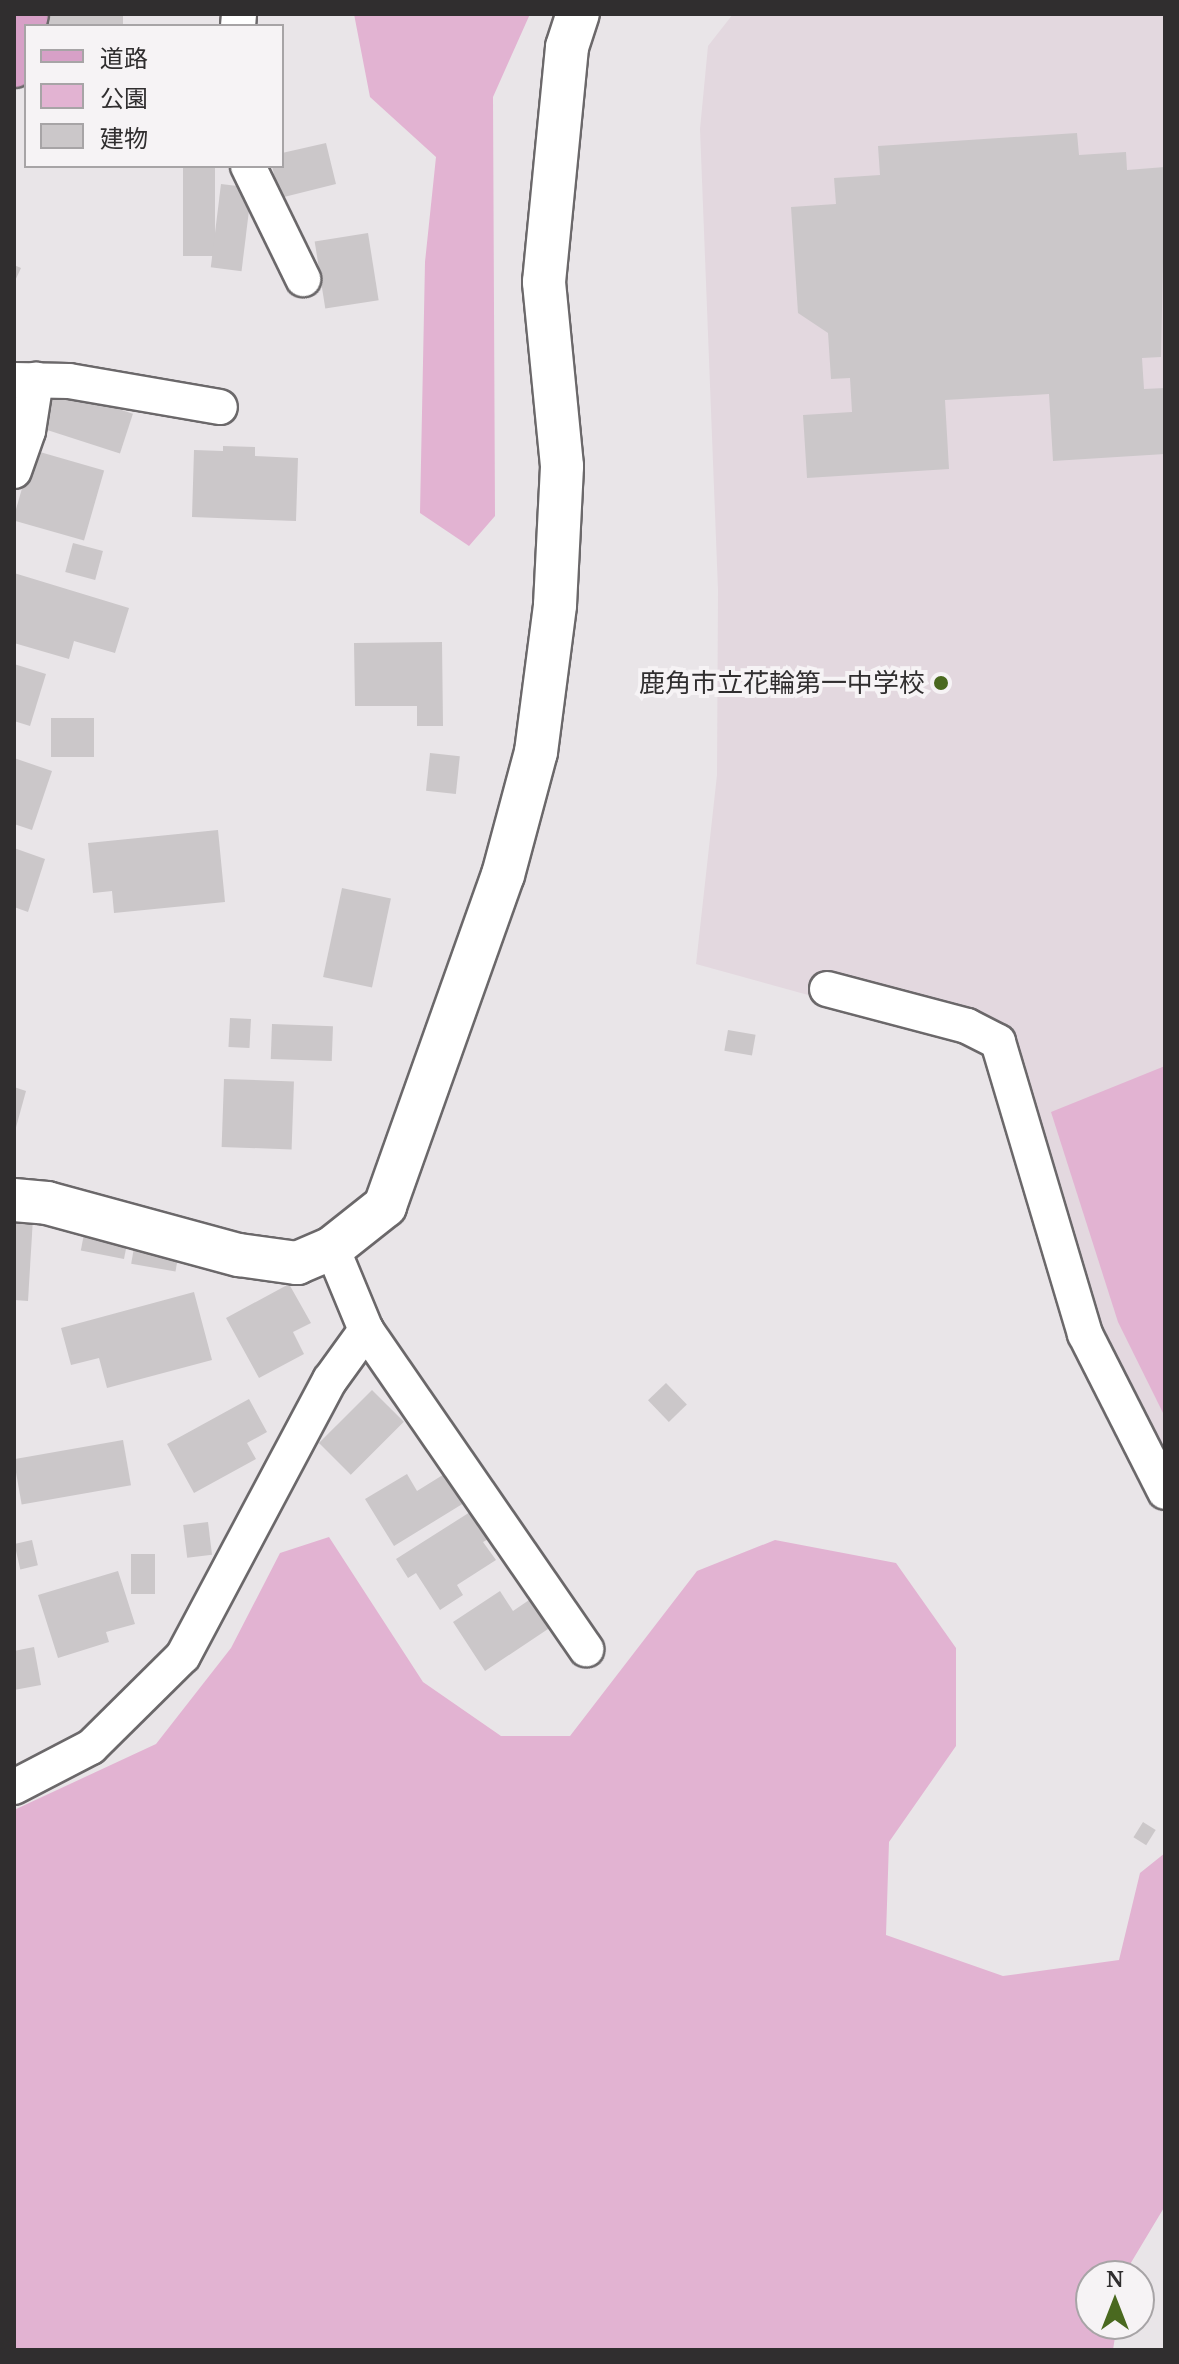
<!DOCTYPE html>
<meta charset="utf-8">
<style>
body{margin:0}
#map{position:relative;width:1179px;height:2364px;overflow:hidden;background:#e9e5e8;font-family:"Noto Serif","Noto Sans JP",serif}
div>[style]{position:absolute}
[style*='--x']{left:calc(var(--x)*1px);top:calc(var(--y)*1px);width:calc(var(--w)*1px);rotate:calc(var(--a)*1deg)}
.built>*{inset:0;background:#e3d8df}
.green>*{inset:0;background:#e2b3d2}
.building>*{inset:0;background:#cbc7c9;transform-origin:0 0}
.roads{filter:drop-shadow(2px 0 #6b686a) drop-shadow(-2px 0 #6b686a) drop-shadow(0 2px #6b686a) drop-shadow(0 -2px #6b686a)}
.minor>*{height:34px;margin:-17px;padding:0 17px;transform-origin:17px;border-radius:17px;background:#fff}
.tertiary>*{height:42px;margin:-21px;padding:0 21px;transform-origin:21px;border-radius:21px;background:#fff}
.primary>*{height:44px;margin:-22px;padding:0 22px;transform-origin:22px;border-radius:22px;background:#d7a0c7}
.dots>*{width:22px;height:22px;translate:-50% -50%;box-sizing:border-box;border:4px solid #f6f3f5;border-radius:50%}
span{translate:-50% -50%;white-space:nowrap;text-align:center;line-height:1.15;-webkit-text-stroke:8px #f6f3f5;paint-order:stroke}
.poi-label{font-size:26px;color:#302e2f}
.right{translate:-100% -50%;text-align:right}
.frame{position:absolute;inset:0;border:16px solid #302e2f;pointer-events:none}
.legend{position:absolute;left:24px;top:24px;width:260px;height:144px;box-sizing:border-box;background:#f6f3f5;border:2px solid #a7a4a6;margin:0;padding:10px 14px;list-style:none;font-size:24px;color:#302e2f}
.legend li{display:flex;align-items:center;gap:16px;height:40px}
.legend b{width:40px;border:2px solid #a7a4a6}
.north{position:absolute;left:1075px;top:2260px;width:80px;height:80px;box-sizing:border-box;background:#f6f3f5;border:2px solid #a7a4a6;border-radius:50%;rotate:0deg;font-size:22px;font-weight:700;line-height:32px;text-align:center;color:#302e2f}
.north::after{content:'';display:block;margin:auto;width:28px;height:36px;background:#4a691f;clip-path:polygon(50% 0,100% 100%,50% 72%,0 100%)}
</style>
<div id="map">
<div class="built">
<i style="clip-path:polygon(733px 14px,1165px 14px,1165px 1458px,1097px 1330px,1009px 1032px,953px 1035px,696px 964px,717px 775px,718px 590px,700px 129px,708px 46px)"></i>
</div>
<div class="green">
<i style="clip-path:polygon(354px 14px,530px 14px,493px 97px,495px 516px,469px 546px,420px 513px,425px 262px,436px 157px,370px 97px)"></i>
<i style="clip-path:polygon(1165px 1066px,1165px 1417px,1118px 1322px,1051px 1112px)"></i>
<i style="clip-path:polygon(329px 1537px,423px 1682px,501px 1736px,570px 1736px,697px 1571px,775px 1540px,896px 1563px,956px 1648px,956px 1746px,889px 1842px,886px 1935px,1003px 1976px,1119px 1960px,1140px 1873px,1165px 1853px,1165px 2206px,1123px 2276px,1091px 2276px,1091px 2324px,1117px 2324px,1113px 2350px,14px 2350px,14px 1810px,156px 1744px,231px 1648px,280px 1553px)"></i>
</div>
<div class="building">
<i style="left:46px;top:14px;width:77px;height:12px"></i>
<i style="clip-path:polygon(1077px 133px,1079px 155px,1126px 152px,1127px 170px,1165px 167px,1161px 357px,1142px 358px,1144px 389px,1165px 388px,1165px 454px,1053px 461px,1049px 394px,945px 400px,949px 469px,807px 478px,803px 415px,852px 412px,850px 378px,831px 379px,828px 333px,798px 313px,791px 207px,836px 204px,834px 178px,880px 175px,878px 146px)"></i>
<i style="clip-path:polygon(326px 143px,336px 184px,280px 198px,272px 166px,282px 166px,282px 153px)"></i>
<i style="left:183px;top:166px;width:32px;height:90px"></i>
<i style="left:221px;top:184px;width:31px;height:84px;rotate:7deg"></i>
<i style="left:368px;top:233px;width:68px;height:54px;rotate:81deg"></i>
<i style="clip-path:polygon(14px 265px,21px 268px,14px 283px)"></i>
<i style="left:54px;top:388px;width:83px;height:42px;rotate:18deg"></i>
<i style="clip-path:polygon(223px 446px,255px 447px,255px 456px,298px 458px,296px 521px,192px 517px,194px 450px,223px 451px)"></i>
<i style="left:33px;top:450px;width:74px;height:73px;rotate:16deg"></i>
<i style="left:73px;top:543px;width:31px;height:30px;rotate:15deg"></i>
<i style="clip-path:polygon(14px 573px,129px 608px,115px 653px,74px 641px,69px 659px,14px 643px)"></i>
<i style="clip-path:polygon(442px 642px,443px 726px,417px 726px,417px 706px,355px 706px,354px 643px)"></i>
<i style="clip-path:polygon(14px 664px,46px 674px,30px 726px,14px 721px)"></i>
<i style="left:51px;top:718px;width:43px;height:39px"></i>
<i style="left:430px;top:753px;width:30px;height:38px;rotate:6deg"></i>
<i style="clip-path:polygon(14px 758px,52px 771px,32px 830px,14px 824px)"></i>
<i style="clip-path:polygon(218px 830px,225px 902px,114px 913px,112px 891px,93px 893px,88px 843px)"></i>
<i style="clip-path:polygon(14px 848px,45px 859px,28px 912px,14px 907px)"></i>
<i style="left:342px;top:888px;width:50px;height:91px;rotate:12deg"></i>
<i style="left:230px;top:1018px;width:21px;height:29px;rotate:3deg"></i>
<i style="left:272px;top:1024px;width:61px;height:35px;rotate:2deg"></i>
<i style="left:728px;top:1030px;width:28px;height:21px;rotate:10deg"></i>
<i style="left:224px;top:1079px;width:70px;height:68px;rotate:2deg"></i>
<i style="clip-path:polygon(14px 1087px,26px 1091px,15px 1131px,14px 1131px)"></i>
<i style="clip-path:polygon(14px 1218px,33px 1218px,28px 1301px,14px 1300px)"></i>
<i style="left:85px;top:1229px;width:44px;height:22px;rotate:11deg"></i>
<i style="left:135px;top:1242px;width:45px;height:22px;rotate:10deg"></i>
<i style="clip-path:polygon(289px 1284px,311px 1323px,293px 1332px,304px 1354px,259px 1378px,226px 1318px)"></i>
<i style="clip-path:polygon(194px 1292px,212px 1360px,107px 1388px,99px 1358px,71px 1365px,61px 1328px)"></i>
<i style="left:666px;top:1383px;width:30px;height:25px;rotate:46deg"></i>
<i style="left:372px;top:1390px;width:45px;height:75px;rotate:45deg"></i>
<i style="clip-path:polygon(249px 1399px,267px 1432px,247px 1443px,256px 1459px,194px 1493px,167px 1444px)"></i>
<i style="left:123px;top:1440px;width:46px;height:111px;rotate:80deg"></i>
<i style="clip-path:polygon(446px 1473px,464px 1503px,394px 1546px,365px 1499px,407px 1474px,417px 1491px)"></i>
<i style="clip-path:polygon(478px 1507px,496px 1535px,483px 1542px,496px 1560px,457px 1585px,463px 1595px,440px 1610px,416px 1573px,408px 1578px,396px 1559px)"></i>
<i style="left:208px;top:1522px;width:33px;height:25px;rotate:83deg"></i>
<i style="left:32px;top:1540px;width:26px;height:18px;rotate:77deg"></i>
<i style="left:155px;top:1554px;width:40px;height:24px;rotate:90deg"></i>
<i style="clip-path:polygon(118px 1571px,135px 1624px,106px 1632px,109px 1642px,58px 1658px,38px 1595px)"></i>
<i style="clip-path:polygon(500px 1591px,513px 1611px,535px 1596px,554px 1625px,485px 1671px,453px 1622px)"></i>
<i style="clip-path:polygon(34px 1647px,41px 1685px,14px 1690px,14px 1651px)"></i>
<i style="left:1143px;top:1822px;width:15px;height:18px;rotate:32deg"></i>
</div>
<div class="roads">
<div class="minor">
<i style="--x:238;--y:26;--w:12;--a:-85"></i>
<i style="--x:248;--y:166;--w:126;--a:64"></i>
<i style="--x:14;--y:380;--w:55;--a:1"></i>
<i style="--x:69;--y:381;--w:153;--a:9.8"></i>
<i style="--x:14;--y:471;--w:42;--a:-70.7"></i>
<i style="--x:28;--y:431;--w:52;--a:-81.1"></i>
<i style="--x:827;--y:989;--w:145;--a:14.8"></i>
<i style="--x:967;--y:1026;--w:35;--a:27"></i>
<i style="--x:998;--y:1042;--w:305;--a:73.4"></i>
<i style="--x:1085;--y:1334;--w:177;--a:63.1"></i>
<i style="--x:366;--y:1330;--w:388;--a:55.4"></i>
<i style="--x:14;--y:1787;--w:87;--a:-27.5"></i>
<i style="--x:91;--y:1747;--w:129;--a:-44.7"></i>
<i style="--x:183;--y:1656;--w:313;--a:-62"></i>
<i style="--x:330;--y:1380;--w:62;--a:-54.2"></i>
<i style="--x:366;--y:1330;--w:89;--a:-112.5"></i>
</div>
<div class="tertiary">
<i style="--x:14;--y:1200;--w:33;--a:5"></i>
<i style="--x:47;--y:1203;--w:199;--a:15.2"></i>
<i style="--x:239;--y:1255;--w:59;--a:7.9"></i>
<i style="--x:297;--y:1263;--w:38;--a:-23"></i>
<i style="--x:332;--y:1248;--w:68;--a:-38.4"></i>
<i style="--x:385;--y:1206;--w:351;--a:-70.4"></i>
<i style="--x:503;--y:875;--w:127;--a:-75"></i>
<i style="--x:536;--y:752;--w:148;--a:-82.6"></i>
<i style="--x:555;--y:605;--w:139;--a:-87.1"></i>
<i style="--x:562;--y:466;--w:185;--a:-95.6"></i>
<i style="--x:544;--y:282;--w:236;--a:-84.4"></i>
<i style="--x:567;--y:47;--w:35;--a:-72"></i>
</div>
<div class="primary">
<i style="--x:14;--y:65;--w:52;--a:-76.8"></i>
</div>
</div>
<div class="dots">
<i style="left:941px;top:683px;background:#4a691f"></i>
</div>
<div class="poi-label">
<span class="right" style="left:925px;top:683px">鹿角市立花輪第一中学校</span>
</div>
<div class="frame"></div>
<ul class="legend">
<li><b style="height:10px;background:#d7a0c7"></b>道路</li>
<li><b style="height:22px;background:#e2b3d2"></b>公園</li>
<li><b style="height:22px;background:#cbc7c9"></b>建物</li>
</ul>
<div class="north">N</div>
</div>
